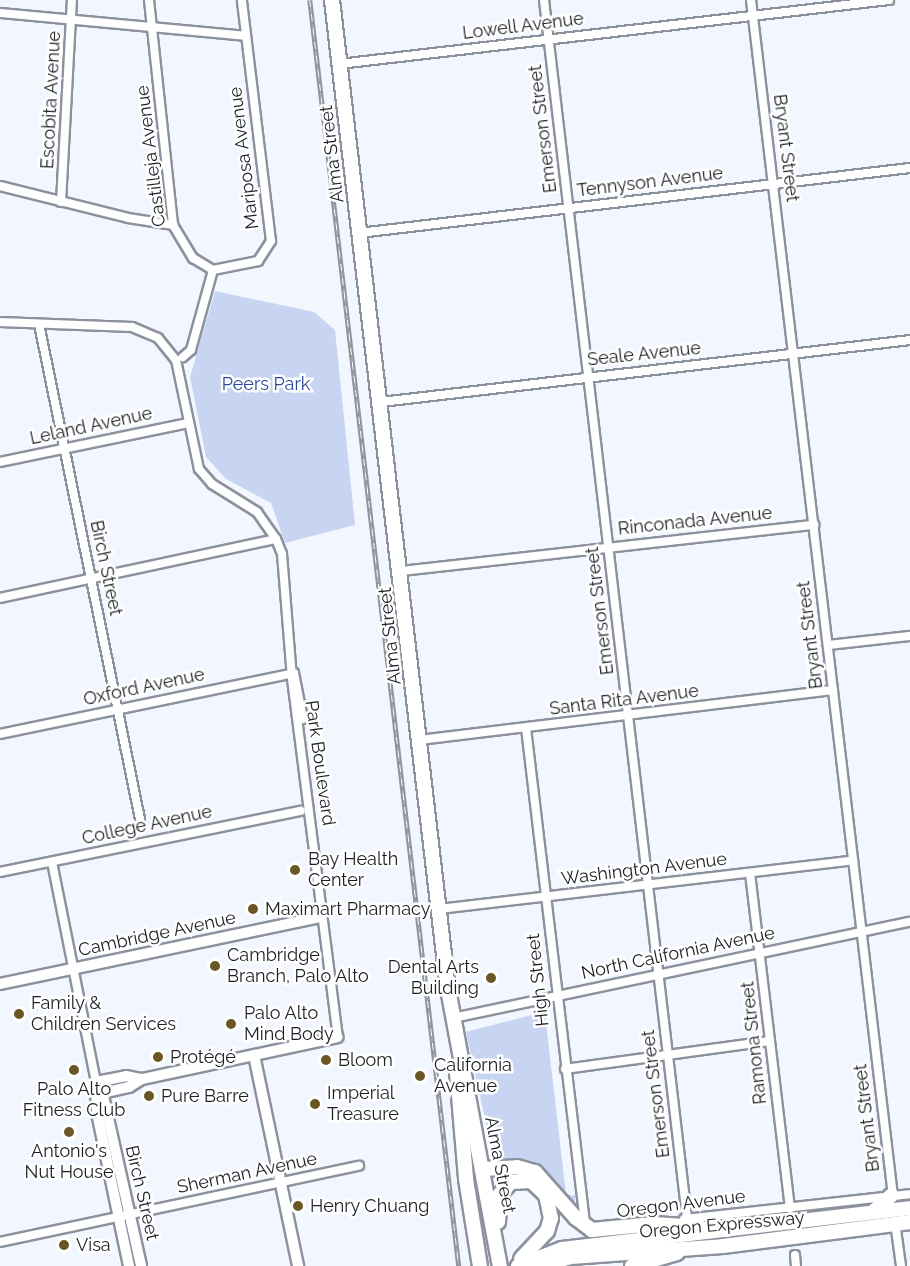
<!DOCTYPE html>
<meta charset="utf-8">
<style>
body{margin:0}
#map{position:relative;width:910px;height:1266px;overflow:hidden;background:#f2f6ff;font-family:Raleway,sans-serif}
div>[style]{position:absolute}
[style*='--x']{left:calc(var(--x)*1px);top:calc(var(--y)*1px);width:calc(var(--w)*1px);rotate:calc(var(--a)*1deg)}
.green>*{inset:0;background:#c8d5f2}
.roads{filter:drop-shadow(2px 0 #8c919e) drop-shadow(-2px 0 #8c919e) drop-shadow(0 2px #8c919e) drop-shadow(0 -2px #8c919e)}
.minor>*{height:8px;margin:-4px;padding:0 4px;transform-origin:4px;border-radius:4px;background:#fff}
.tertiary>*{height:10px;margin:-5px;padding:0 5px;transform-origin:5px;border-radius:5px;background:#fff}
.primary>*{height:14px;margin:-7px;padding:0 7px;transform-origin:7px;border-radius:7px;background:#fff}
.rail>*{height:4.5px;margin-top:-2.25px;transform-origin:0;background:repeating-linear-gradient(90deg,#fff 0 7px,#90939a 0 14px);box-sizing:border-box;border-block:2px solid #90939a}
.dots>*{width:16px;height:16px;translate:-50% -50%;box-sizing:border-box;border:3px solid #fff;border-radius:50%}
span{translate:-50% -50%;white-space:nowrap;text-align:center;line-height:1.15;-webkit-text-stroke:5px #fff;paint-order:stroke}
.street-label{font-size:18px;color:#1d1f24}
.park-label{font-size:18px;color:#2c499a}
.poi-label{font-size:18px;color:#1d1f24}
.left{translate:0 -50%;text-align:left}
.right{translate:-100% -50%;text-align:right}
</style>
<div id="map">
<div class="green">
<i style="clip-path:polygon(215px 291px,314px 312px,335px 330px,355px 525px,285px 543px,271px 503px,226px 479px,206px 457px,190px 377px)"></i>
<i style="clip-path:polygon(551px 1010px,545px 1014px,566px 1194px,575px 1196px,575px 1211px,549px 1181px,494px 1160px,466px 1032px)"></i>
</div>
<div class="roads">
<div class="minor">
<i style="--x:149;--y:0;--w:226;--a:83.9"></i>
<i style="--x:173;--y:225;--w:39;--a:59"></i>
<i style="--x:193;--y:258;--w:23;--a:31"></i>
<i style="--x:213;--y:270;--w:83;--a:105.4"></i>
<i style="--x:191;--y:350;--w:11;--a:139"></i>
<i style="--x:544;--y:0;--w:1226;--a:83.3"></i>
<i style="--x:751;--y:0;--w:1205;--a:83.23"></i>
<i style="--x:0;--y:13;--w:247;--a:5.3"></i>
<i style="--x:339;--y:64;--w:554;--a:-6.64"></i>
<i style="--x:0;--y:186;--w:132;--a:14"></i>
<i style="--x:128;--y:218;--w:46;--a:8.8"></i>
<i style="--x:61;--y:202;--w:202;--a:-86.9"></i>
<i style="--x:359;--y:233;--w:555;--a:-6.73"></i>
<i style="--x:213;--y:270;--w:46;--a:-11.3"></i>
<i style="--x:258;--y:261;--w:24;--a:-57"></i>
<i style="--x:271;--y:241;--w:243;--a:-96.9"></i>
<i style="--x:0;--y:322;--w:132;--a:2.2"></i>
<i style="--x:132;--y:327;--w:28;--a:23"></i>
<i style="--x:158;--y:338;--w:28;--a:51"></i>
<i style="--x:176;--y:360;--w:111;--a:78.1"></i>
<i style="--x:199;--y:469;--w:20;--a:49"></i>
<i style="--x:212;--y:484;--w:53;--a:31.9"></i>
<i style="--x:257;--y:512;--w:33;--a:55"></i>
<i style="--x:276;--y:539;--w:16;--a:68"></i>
<i style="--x:282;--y:554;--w:125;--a:85.4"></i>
<i style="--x:292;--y:679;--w:361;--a:82.7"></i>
<i style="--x:39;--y:324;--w:505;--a:78.47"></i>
<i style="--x:381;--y:402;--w:533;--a:-6.68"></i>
<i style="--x:0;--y:462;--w:192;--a:-11.7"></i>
<i style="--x:401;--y:571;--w:416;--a:-6.4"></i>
<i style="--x:0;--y:598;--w:282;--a:-12.1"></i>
<i style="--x:828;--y:645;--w:82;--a:-6.3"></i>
<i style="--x:294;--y:673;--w:47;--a:78.9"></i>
<i style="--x:526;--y:728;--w:499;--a:83.2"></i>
<i style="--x:0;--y:734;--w:300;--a:-11.7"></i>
<i style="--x:419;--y:740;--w:417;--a:-6.9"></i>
<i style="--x:52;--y:862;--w:224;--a:78.7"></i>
<i style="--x:0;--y:872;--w:307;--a:-11.5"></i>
<i style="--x:750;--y:873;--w:338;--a:83.2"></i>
<i style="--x:439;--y:909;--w:417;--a:-6.7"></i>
<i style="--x:453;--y:1018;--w:467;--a:-11.9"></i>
<i style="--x:565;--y:1069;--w:206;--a:-7.8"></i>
<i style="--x:684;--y:1219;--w:227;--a:-6.3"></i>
<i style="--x:895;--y:1222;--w:44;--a:82.2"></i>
<i style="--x:0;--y:1242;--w:367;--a:-12"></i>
<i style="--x:795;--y:1255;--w:11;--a:85"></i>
</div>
<div class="tertiary">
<i style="--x:0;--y:984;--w:328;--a:-11.8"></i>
<i style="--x:254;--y:1055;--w:216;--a:78.2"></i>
<i style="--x:98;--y:1094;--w:8;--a:45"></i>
<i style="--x:104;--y:1100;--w:170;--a:77.4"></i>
<i style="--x:98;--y:1094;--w:32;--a:-13"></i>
<i style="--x:129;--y:1087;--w:15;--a:-32"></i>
<i style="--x:129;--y:1266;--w:156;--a:-101.8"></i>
<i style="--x:97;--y:1113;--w:31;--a:-92"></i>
<i style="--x:96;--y:1082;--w:31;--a:-11"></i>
<i style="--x:126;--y:1076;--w:16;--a:11"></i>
<i style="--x:142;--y:1079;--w:200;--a:-12.1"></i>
</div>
<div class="primary">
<i style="--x:332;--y:0;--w:996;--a:83.31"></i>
<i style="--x:448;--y:989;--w:282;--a:79.4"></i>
<i style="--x:457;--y:1073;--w:106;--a:85.1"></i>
<i style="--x:466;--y:1179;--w:88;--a:80.9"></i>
<i style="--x:482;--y:1169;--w:35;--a:-3"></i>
<i style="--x:517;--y:1167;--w:19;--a:16"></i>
<i style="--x:535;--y:1172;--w:62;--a:48.3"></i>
<i style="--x:576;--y:1218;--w:20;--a:37"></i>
<i style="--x:592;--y:1230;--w:62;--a:-5.5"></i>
<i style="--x:654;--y:1224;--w:46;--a:3.7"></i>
<i style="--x:873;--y:1212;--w:25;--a:-42"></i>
<i style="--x:498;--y:1222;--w:28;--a:-86"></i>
<i style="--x:500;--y:1194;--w:16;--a:-47"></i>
<i style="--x:511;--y:1182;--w:20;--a:-3"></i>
<i style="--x:531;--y:1181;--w:21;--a:43"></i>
<i style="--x:546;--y:1195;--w:24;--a:78"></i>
<i style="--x:551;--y:1218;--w:14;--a:107"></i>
<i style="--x:547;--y:1231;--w:38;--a:133"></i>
<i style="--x:518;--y:1266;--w:47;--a:-21.1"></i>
<i style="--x:562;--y:1249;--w:350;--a:-6.7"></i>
<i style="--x:539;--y:1266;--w:33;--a:-16"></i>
<i style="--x:571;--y:1257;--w:152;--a:-4.1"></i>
<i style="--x:723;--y:1246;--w:189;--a:-7.3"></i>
<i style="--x:632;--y:1266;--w:47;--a:-16.1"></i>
</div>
</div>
<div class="rail">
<i style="--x:310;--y:0;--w:1275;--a:83.29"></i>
</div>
<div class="dots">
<i style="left:295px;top:870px;background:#6b5625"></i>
<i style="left:253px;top:909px;background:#6b5625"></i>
<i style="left:215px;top:966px;background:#6b5625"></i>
<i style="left:491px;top:978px;background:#6b5625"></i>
<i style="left:19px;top:1014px;background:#6b5625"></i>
<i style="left:231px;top:1024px;background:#6b5625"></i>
<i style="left:158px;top:1057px;background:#6b5625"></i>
<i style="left:326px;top:1060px;background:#6b5625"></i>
<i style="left:74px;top:1070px;background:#6b5625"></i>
<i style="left:420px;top:1076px;background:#6b5625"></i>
<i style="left:149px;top:1096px;background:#6b5625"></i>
<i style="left:315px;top:1104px;background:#6b5625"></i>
<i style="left:69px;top:1132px;background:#6b5625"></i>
<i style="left:298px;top:1206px;background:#6b5625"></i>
<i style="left:64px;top:1245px;background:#6b5625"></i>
</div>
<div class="street-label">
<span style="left:523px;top:26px;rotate:-7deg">Lowell Avenue</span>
<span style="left:51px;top:100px;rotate:-87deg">Escobita Avenue</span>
<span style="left:543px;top:129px;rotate:-97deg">Emerson Street</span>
<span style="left:786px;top:148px;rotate:83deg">Bryant Street</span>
<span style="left:332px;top:154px;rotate:-97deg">Alma Street</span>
<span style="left:151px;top:156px;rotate:-97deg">Castilleja Avenue</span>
<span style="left:244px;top:158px;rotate:-97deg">Mariposa Avenue</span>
<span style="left:650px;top:182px;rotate:-7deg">Tennyson Avenue</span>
<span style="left:644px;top:354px;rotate:-6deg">Seale Avenue</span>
<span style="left:91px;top:426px;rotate:-12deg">Leland Avenue</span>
<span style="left:695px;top:521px;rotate:-6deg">Rinconada Avenue</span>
<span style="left:106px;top:568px;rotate:78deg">Birch Street</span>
<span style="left:600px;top:611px;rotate:-97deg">Emerson Street</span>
<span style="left:810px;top:635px;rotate:-97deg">Bryant Street</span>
<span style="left:390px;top:636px;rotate:-96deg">Alma Street</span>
<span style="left:144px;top:687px;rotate:-12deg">Oxford Avenue</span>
<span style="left:624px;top:700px;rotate:-7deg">Santa Rita Avenue</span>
<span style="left:320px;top:763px;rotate:82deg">Park Boulevard</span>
<span style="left:147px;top:825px;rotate:-12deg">College Avenue</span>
<span style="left:644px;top:869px;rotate:-7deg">Washington Avenue</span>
<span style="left:157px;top:934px;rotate:-12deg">Cambridge Avenue</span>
<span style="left:678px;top:953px;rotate:-12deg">North California Avenue</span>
<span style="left:538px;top:980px;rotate:-96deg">High Street</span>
<span style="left:754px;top:1043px;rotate:-96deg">Ramona Street</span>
<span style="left:656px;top:1094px;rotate:-97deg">Emerson Street</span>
<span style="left:867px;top:1118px;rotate:-97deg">Bryant Street</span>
<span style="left:500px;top:1165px;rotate:79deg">Alma Street</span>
<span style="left:247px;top:1173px;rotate:-12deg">Sherman Avenue</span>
<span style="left:142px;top:1193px;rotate:77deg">Birch Street</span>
<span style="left:681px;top:1204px;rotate:-7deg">Oregon Avenue</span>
<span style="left:722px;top:1225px;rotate:-5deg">Oregon Expressway</span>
</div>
<div class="park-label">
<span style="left:266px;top:384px">Peers Park</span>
</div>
<div class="poi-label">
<span class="left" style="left:308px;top:870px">Bay Health<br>Center</span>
<span class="left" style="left:265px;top:909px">Maximart Pharmacy</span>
<span class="left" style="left:227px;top:966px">Cambridge<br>Branch, Palo Alto</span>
<span class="right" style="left:479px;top:978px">Dental Arts<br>Building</span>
<span class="left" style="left:31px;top:1014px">Family &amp;<br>Children Services</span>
<span class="left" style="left:244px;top:1024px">Palo Alto<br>Mind Body</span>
<span class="left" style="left:170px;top:1057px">Protégé</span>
<span class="left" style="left:338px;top:1060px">Bloom</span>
<span class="left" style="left:434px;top:1076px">California<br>Avenue</span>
<span style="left:74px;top:1100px">Palo Alto<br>Fitness Club</span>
<span class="left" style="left:327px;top:1104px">Imperial<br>Treasure</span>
<span class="left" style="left:161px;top:1096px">Pure Barre</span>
<span style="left:69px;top:1162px">Antonio's<br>Nut House</span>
<span class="left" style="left:310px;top:1206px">Henry Chuang</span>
<span class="left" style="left:76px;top:1245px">Visa</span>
</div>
</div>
